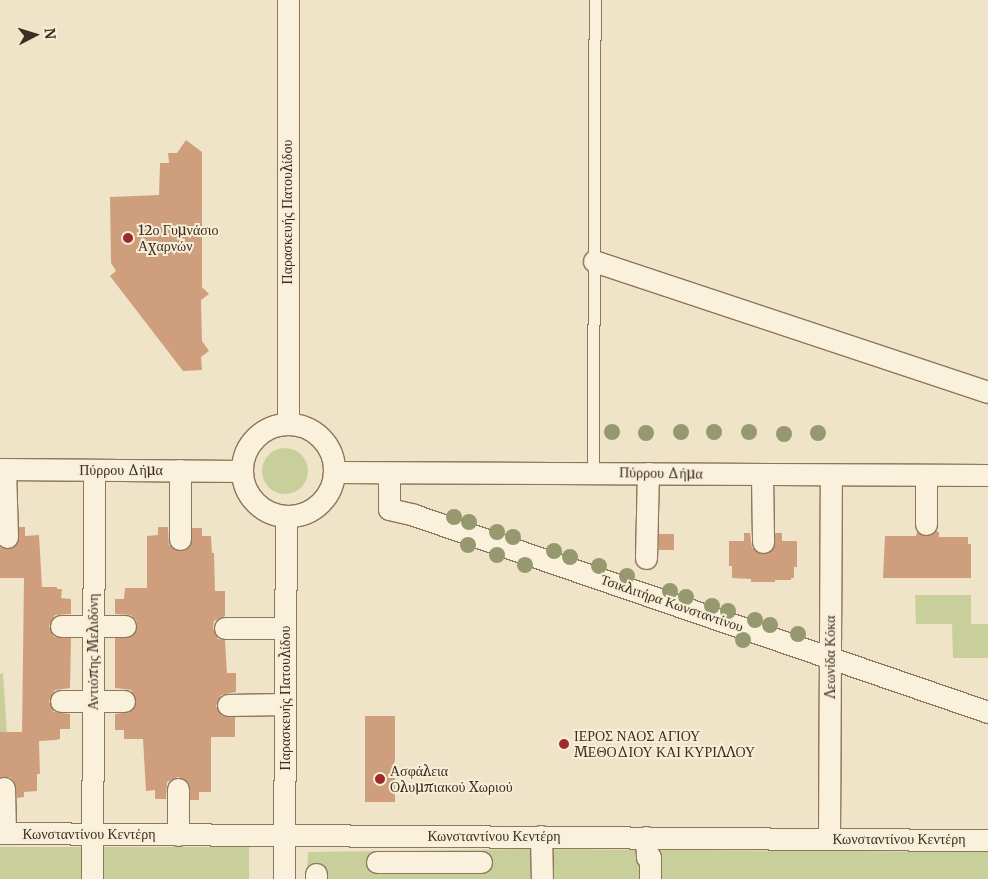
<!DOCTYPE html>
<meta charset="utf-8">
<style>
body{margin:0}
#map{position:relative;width:988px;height:879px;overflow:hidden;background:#f0e4c8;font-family:Merriweather,serif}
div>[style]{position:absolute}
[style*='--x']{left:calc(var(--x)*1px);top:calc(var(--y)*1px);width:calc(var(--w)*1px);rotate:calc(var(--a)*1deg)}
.green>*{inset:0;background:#c9cf9b;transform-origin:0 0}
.round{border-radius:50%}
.building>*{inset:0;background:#cf9f7d;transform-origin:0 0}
.roads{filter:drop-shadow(1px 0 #8d765c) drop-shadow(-1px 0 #8d765c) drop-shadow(0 1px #8d765c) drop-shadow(0 -1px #8d765c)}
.lane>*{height:11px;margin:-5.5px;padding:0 5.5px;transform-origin:5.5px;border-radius:5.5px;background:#faf1dc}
.street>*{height:21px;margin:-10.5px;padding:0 10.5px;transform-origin:10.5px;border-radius:10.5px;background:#faf1dc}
.street>.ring{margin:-10.5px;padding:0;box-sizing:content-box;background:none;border:21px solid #faf1dc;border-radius:50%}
.trees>*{width:16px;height:16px;margin:-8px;border-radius:50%;background:#96986f}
.dots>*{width:14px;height:14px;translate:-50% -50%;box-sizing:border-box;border:2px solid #f7eed8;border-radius:50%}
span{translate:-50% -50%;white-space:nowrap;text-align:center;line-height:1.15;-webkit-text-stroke:4px #f7eed8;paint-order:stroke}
.street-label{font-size:14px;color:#3d2e20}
.poi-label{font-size:14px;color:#3d2e20}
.left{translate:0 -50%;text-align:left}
.north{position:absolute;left:10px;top:10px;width:50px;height:50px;-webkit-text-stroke:4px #f7eed8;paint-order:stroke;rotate:85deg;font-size:14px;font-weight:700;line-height:20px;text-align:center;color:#3d2e20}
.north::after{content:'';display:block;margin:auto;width:18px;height:22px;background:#3d2e20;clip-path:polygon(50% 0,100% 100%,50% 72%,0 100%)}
</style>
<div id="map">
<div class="green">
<i class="round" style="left:262px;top:448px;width:46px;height:46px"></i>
<i style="clip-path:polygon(915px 595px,971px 595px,971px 624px,988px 624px,988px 658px,953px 658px,952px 624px,916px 624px)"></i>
<i style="clip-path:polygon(3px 673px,7px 735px,0 735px,0 674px)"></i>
<i style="left:0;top:847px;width:249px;height:32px"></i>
<i style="clip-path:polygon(528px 849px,988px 852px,988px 879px,307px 879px,308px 852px)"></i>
</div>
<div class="building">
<i style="clip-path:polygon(186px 140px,202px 152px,202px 287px,209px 294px,201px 300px,202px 341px,209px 351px,201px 357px,202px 370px,183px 371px,110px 276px,116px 271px,111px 263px,110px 197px,159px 195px,160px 163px,169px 163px,168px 153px,177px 153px)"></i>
<i style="clip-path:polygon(19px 527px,25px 527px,25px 536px,39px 535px,42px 587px,57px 587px,57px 589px,62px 589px,61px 598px,71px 599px,71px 614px,55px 615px,49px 626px,54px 637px,71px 638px,70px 688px,55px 690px,49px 701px,54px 712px,70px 714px,70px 729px,60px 729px,60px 739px,56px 740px,39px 741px,40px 774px,37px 774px,37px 791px,24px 792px,24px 797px,17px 798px,14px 781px,10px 777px,0 777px,0 732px,22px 732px,24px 578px,0 578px,0 547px,7px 549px,14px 547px,18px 542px)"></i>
<i style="clip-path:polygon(158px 527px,168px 527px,169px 545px,180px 551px,186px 550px,191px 545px,192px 528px,202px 528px,202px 536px,211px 536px,212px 553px,214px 553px,215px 591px,225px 591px,225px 616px,214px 621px,213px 628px,218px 639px,225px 640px,227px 673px,236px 673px,236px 692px,221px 695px,216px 706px,222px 716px,235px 717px,235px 737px,211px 737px,211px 792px,199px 792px,199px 800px,190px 800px,189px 783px,178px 777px,167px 782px,166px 799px,155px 799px,155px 790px,146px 791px,143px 739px,124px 739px,124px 730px,115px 730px,115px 714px,130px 712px,136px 701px,131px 690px,115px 688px,115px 638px,131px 637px,137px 626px,136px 620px,131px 615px,115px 614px,115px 599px,124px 599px,125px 588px,147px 588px,147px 536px,158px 535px)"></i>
<i style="clip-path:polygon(936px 531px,939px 532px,939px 537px,968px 537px,968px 544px,971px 544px,971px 578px,883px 578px,885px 536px,916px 536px,917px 532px,926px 536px)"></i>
<i style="clip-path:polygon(744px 533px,750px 533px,752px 548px,763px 554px,774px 548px,775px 533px,782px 533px,782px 541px,797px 541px,797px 567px,794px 567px,794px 578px,791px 578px,791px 580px,775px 580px,775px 582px,751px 582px,751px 579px,732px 578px,732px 566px,729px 566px,729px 541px,744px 541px)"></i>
<i style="left:659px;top:534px;width:15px;height:16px"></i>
<i style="left:365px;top:716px;width:30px;height:86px"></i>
</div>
<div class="roads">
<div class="lane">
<i style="--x:593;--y:473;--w:473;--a:-89.8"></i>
</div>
<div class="street">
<i style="--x:594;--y:261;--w:415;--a:18.4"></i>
<i style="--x:288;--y:423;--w:423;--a:-90"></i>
<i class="ring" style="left:242px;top:424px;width:71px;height:71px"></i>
<i style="--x:0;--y:469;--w:242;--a:0.5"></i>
<i style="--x:5;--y:469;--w:68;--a:88.3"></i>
<i style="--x:334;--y:472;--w:654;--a:0.26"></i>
<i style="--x:389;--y:473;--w:36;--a:90"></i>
<i style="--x:389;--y:509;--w:26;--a:13"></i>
<i style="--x:414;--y:515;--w:607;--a:18.94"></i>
<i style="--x:762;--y:475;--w:67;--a:89.1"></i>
<i style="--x:926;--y:476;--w:48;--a:90"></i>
<i style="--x:180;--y:539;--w:69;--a:-90"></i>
<i style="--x:646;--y:558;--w:85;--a:-88.7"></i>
<i style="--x:61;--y:626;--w:64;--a:0"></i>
<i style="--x:225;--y:628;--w:60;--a:0"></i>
<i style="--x:61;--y:701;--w:63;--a:0"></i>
<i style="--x:228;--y:705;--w:57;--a:-1"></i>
<i style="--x:4;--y:788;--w:45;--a:88.7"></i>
<i style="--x:178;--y:789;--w:46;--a:90"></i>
<i style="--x:0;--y:833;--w:988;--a:0.41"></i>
<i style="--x:541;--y:836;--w:43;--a:88.7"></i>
<i style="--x:646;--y:837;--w:20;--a:87"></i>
<i style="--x:647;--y:857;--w:3;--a:0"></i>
<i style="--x:650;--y:857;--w:22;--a:90"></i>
<i style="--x:829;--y:838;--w:362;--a:-89.7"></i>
<i style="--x:377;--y:862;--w:104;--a:0"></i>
<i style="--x:92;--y:879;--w:409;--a:-89.7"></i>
<i style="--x:284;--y:879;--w:363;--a:-89.7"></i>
<i style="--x:316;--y:879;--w:5;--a:-90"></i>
</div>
</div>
<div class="trees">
<i style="left:612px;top:432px"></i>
<i style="left:681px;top:432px"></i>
<i style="left:714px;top:432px"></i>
<i style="left:749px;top:432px"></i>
<i style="left:646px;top:433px"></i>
<i style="left:818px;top:433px"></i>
<i style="left:784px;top:434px"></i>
<i style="left:454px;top:517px"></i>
<i style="left:469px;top:522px"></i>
<i style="left:497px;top:532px"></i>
<i style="left:513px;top:537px"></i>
<i style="left:468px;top:545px"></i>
<i style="left:554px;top:551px"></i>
<i style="left:497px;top:555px"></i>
<i style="left:570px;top:557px"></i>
<i style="left:525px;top:565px"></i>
<i style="left:599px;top:566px"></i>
<i style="left:627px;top:576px"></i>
<i style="left:670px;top:591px"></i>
<i style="left:686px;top:597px"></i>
<i style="left:712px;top:606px"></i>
<i style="left:728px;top:611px"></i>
<i style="left:755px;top:620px"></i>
<i style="left:770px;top:625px"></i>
<i style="left:798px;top:634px"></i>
<i style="left:743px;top:640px"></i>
</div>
<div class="dots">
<i style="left:128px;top:238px;background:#9e2a2b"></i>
<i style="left:564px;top:744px;background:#9e2a2b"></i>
<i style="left:380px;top:779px;background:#9e2a2b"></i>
</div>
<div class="street-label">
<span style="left:287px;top:212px;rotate:-90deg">Παρασκευής Πατουλίδου</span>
<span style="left:121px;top:470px">Πύρρου Δήμα</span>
<span style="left:661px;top:473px;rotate:1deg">Πύρρου Δήμα</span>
<span style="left:672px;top:603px;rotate:19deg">Τσικλιτήρα Κωνσταντίνου</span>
<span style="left:93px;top:652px;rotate:-90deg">Αντιόπης Μελιδόνη</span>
<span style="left:830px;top:657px;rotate:-90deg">Λεωνίδα Κόκα</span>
<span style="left:285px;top:698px;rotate:-90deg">Παρασκευής Πατουλίδου</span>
<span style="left:89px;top:834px">Κωνσταντίνου Κεντέρη</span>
<span style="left:494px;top:836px">Κωνσταντίνου Κεντέρη</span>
<span style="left:899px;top:839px">Κωνσταντίνου Κεντέρη</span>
</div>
<div class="poi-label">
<span class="left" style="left:138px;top:238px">12ο Γυμνάσιο<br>Αχαρνών</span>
<span class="left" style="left:574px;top:744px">ΙΕΡΟΣ ΝΑΟΣ ΑΓΙΟΥ<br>ΜΕΘΟΔΙΟΥ ΚΑΙ ΚΥΡΙΛΛΟΥ</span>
<span class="left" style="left:390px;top:779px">Ασφάλεια<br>Ολυμπιακού Χωριού</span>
</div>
<div class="north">N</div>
</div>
